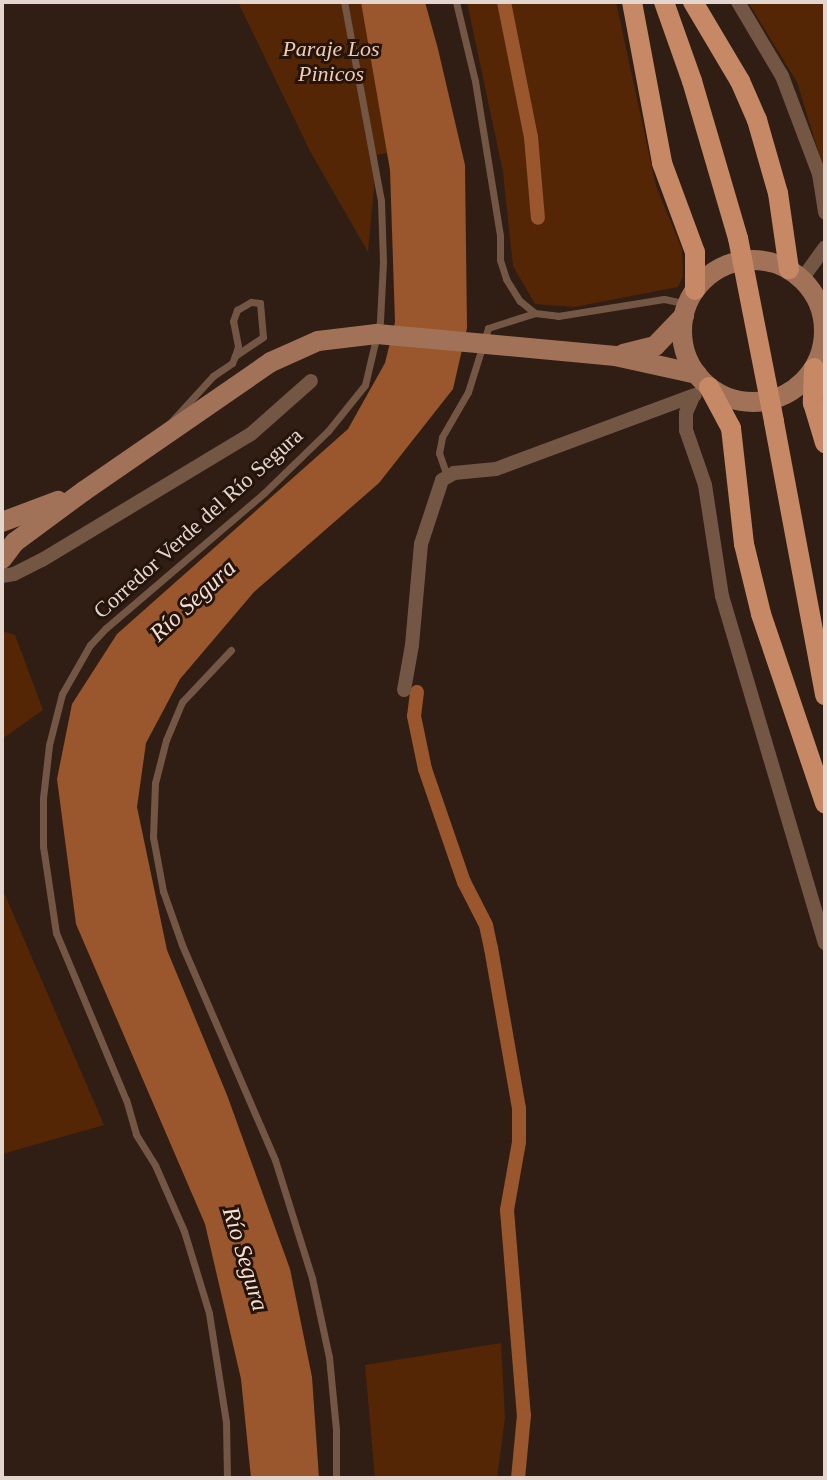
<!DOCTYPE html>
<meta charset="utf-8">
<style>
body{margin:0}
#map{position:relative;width:827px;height:1480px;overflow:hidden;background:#301e14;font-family:Georgia,serif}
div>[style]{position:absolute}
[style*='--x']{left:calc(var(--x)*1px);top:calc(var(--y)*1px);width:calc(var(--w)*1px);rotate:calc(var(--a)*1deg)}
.green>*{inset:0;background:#552606}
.water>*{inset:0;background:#9a562c}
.canal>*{height:14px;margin:-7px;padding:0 7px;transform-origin:7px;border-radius:7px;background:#9a562c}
.lane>*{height:7px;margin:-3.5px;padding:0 3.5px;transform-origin:3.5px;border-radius:3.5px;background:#745645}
.street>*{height:14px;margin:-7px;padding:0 7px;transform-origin:7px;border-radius:7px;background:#745645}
.secondary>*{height:20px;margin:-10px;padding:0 10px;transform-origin:10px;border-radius:10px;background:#a27258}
.secondary>.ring{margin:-10px;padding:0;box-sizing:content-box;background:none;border:20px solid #a27258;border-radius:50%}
.primary>*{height:20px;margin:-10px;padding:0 10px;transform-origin:10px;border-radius:10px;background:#c68865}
.secondary-bridge>*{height:20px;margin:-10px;padding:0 10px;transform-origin:10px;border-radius:10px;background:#a27258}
.primary-bridge>*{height:20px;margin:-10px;padding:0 10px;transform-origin:10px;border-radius:10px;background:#c68865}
span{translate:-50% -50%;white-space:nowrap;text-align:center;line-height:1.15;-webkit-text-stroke:6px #25140b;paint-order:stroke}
.park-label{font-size:22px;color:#f3cbb5;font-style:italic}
.street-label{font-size:22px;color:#e3d6cf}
.water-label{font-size:24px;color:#f4dfd4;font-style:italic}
.frame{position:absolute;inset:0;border:4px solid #e3d6cf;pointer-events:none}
</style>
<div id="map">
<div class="green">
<i style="clip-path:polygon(238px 2px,375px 2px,400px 150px,377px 155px,368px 252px,310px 151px)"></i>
<i style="clip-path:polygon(467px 2px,616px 2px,656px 186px,682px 249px,683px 276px,678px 287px,574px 307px,535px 304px,513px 266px,503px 172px)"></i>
<i style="clip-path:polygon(748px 2px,823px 2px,825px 5px,825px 173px,797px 82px)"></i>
<i style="clip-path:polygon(2px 631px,15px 635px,43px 710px,2px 739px)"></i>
<i style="clip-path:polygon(2px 888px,104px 1125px,2px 1154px)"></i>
<i style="clip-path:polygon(501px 1343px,505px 1418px,497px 1478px,375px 1478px,365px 1365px)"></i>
</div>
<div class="water">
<i style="clip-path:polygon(361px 2px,425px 2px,438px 49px,465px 165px,467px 328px,453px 389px,379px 483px,254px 592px,180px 679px,146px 743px,137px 807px,167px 950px,227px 1095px,290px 1269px,312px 1377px,319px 1478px,251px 1478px,241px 1379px,205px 1224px,76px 924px,57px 779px,72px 704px,117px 634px,348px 429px,385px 363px,395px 322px,390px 170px)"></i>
</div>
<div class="canal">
<i style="--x:504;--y:2;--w:138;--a:78.7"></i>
<i style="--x:531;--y:137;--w:81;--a:85.1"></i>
<i style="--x:417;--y:692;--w:24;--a:97"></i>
<i style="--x:414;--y:716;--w:54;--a:78.3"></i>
<i style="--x:425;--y:769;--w:120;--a:71"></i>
<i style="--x:464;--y:882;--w:48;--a:62.9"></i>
<i style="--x:486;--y:925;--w:24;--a:78"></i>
<i style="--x:491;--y:948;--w:162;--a:80.1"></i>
<i style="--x:519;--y:1108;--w:34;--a:90"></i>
<i style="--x:519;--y:1142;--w:69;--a:100"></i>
<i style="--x:507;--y:1210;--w:206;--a:85.3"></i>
<i style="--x:524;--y:1415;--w:63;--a:95.4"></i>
</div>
<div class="lane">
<i style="--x:456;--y:2;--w:81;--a:76.5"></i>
<i style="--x:475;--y:81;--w:157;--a:80.8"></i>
<i style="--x:500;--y:236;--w:24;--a:90"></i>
<i style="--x:500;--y:260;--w:20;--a:72"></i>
<i style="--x:506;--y:279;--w:26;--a:58"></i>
<i style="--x:520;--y:301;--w:19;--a:39"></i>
<i style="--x:535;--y:313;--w:23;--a:7"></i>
<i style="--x:558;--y:316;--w:107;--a:-9.1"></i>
<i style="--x:664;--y:299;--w:25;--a:12"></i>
<i style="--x:169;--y:424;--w:65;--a:-47.5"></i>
<i style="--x:213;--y:376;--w:23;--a:-34"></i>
<i style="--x:232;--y:363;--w:8;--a:-67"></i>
<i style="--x:235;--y:356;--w:10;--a:-73"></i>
<i style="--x:238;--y:346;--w:25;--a:-101"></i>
<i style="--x:233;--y:321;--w:12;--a:-70"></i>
<i style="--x:237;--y:310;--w:16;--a:-30"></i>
<i style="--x:251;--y:302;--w:9;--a:6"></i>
<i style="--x:260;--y:303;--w:34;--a:85"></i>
<i style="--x:263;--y:337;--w:34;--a:146"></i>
<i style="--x:447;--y:476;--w:24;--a:-109"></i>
<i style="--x:439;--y:453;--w:16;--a:-79"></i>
<i style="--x:442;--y:437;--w:52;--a:-60"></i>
<i style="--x:468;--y:392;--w:67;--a:-72.6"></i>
<i style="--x:488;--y:328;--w:49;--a:-17.7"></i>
<i style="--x:231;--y:650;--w:71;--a:133.3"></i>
<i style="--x:182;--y:702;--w:41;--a:112.8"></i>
<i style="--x:166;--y:740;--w:44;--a:104.3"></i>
<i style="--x:155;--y:783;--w:54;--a:92.1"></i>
<i style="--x:153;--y:837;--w:55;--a:79.5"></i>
<i style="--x:163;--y:891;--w:57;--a:70.6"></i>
<i style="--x:182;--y:945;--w:234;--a:66.6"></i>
<i style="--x:275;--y:1160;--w:124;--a:72.6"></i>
<i style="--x:312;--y:1278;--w:81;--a:77.9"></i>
<i style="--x:329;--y:1357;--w:73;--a:84.5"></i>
<i style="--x:336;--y:1430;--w:48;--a:90"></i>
<i style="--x:227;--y:1478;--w:56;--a:-91"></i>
<i style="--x:226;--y:1422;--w:110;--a:-98.9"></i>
<i style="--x:209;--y:1313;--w:86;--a:-107"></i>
<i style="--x:184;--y:1231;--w:72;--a:-113.7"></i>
<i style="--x:155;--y:1165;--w:36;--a:-122"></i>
<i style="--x:136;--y:1134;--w:35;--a:-106"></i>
<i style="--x:126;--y:1100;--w:181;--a:-112.7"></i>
<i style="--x:56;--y:933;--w:88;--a:-98.5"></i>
<i style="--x:43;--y:846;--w:48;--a:-90"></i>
<i style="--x:43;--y:798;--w:53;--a:-83.5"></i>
<i style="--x:49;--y:745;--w:53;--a:-75.7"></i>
<i style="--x:62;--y:694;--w:56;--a:-60.3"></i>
<i style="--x:90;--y:645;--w:23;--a:-47"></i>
<i style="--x:106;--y:628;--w:208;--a:-40.5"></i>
<i style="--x:264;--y:493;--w:89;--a:-44.1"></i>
<i style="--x:328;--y:431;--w:59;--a:-51.2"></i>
<i style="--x:365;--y:385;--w:66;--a:-76.8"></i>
<i style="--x:380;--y:321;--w:59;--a:-87.1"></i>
<i style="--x:383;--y:262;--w:61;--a:-91.9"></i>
<i style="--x:381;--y:201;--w:202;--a:-100.5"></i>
</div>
<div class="street">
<i style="--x:738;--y:2;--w:86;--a:59.3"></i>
<i style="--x:782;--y:76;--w:105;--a:69.3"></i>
<i style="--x:819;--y:174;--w:39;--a:81"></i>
<i style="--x:802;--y:279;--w:39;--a:-54"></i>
<i style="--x:820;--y:356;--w:5;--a:22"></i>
<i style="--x:693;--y:397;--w:17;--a:114"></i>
<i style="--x:686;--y:413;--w:17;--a:90"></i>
<i style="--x:686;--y:430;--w:58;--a:70.9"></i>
<i style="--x:705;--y:485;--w:112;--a:81.3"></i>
<i style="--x:722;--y:596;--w:362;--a:73.5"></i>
<i style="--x:2;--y:576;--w:12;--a:-9"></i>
<i style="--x:14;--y:574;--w:31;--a:-27"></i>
<i style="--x:42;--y:560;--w:244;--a:-31.1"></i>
<i style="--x:251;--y:434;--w:80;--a:-41.5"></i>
<i style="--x:404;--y:690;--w:46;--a:-79.9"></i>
<i style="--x:412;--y:645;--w:101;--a:-84.9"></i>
<i style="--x:421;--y:544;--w:67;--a:-71.8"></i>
<i style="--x:442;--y:480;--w:14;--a:-30"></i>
<i style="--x:454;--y:473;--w:42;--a:-5.4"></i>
<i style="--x:496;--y:469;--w:212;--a:-20.4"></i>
</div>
<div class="secondary">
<i class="ring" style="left:682px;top:260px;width:122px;height:122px"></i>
<i style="--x:486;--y:344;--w:130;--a:5.3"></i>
<i style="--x:615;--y:356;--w:84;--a:12.4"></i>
<i style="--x:623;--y:354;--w:33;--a:-14"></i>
<i style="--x:655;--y:346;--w:42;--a:-46"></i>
<i style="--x:2;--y:522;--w:60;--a:-20.6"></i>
<i style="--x:2;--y:559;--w:21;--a:-53"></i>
<i style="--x:15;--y:542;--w:86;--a:-36.5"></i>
<i style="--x:84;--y:491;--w:227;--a:-34.6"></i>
<i style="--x:271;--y:362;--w:51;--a:-24.1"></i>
<i style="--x:318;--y:341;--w:59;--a:-6.8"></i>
</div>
<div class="primary">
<i style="--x:632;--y:2;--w:164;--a:79.4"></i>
<i style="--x:662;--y:163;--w:95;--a:69.7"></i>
<i style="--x:695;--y:252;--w:38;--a:90"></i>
<i style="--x:664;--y:2;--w:84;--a:70.5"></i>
<i style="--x:692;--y:81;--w:164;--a:73.7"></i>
<i style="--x:693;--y:2;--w:92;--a:59.3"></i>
<i style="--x:740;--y:81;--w:43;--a:66.4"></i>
<i style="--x:757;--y:120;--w:76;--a:74"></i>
<i style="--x:778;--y:193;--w:77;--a:81.8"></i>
<i style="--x:814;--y:368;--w:35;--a:92"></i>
<i style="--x:813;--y:403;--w:42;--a:73.3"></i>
<i style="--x:709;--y:387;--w:47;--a:61.8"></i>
<i style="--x:731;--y:428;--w:117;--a:83.6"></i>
<i style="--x:744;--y:544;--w:72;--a:76.3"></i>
<i style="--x:761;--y:614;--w:200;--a:71.3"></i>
<i style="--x:774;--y:422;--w:278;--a:79.4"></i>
</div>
<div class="secondary-bridge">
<i style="--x:377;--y:334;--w:109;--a:5.2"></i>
</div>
<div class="primary-bridge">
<i style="--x:738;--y:238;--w:187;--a:78.9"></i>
</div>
<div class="park-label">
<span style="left:331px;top:61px">Paraje Los<br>Pinicos</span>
</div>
<div class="street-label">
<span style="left:198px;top:523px;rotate:-42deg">Corredor Verde del Río Segura</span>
</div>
<div class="water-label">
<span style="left:193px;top:601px;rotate:-43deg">Río Segura</span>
<span style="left:245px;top:1259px;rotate:73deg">Río Segura</span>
</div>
<div class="frame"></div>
</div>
